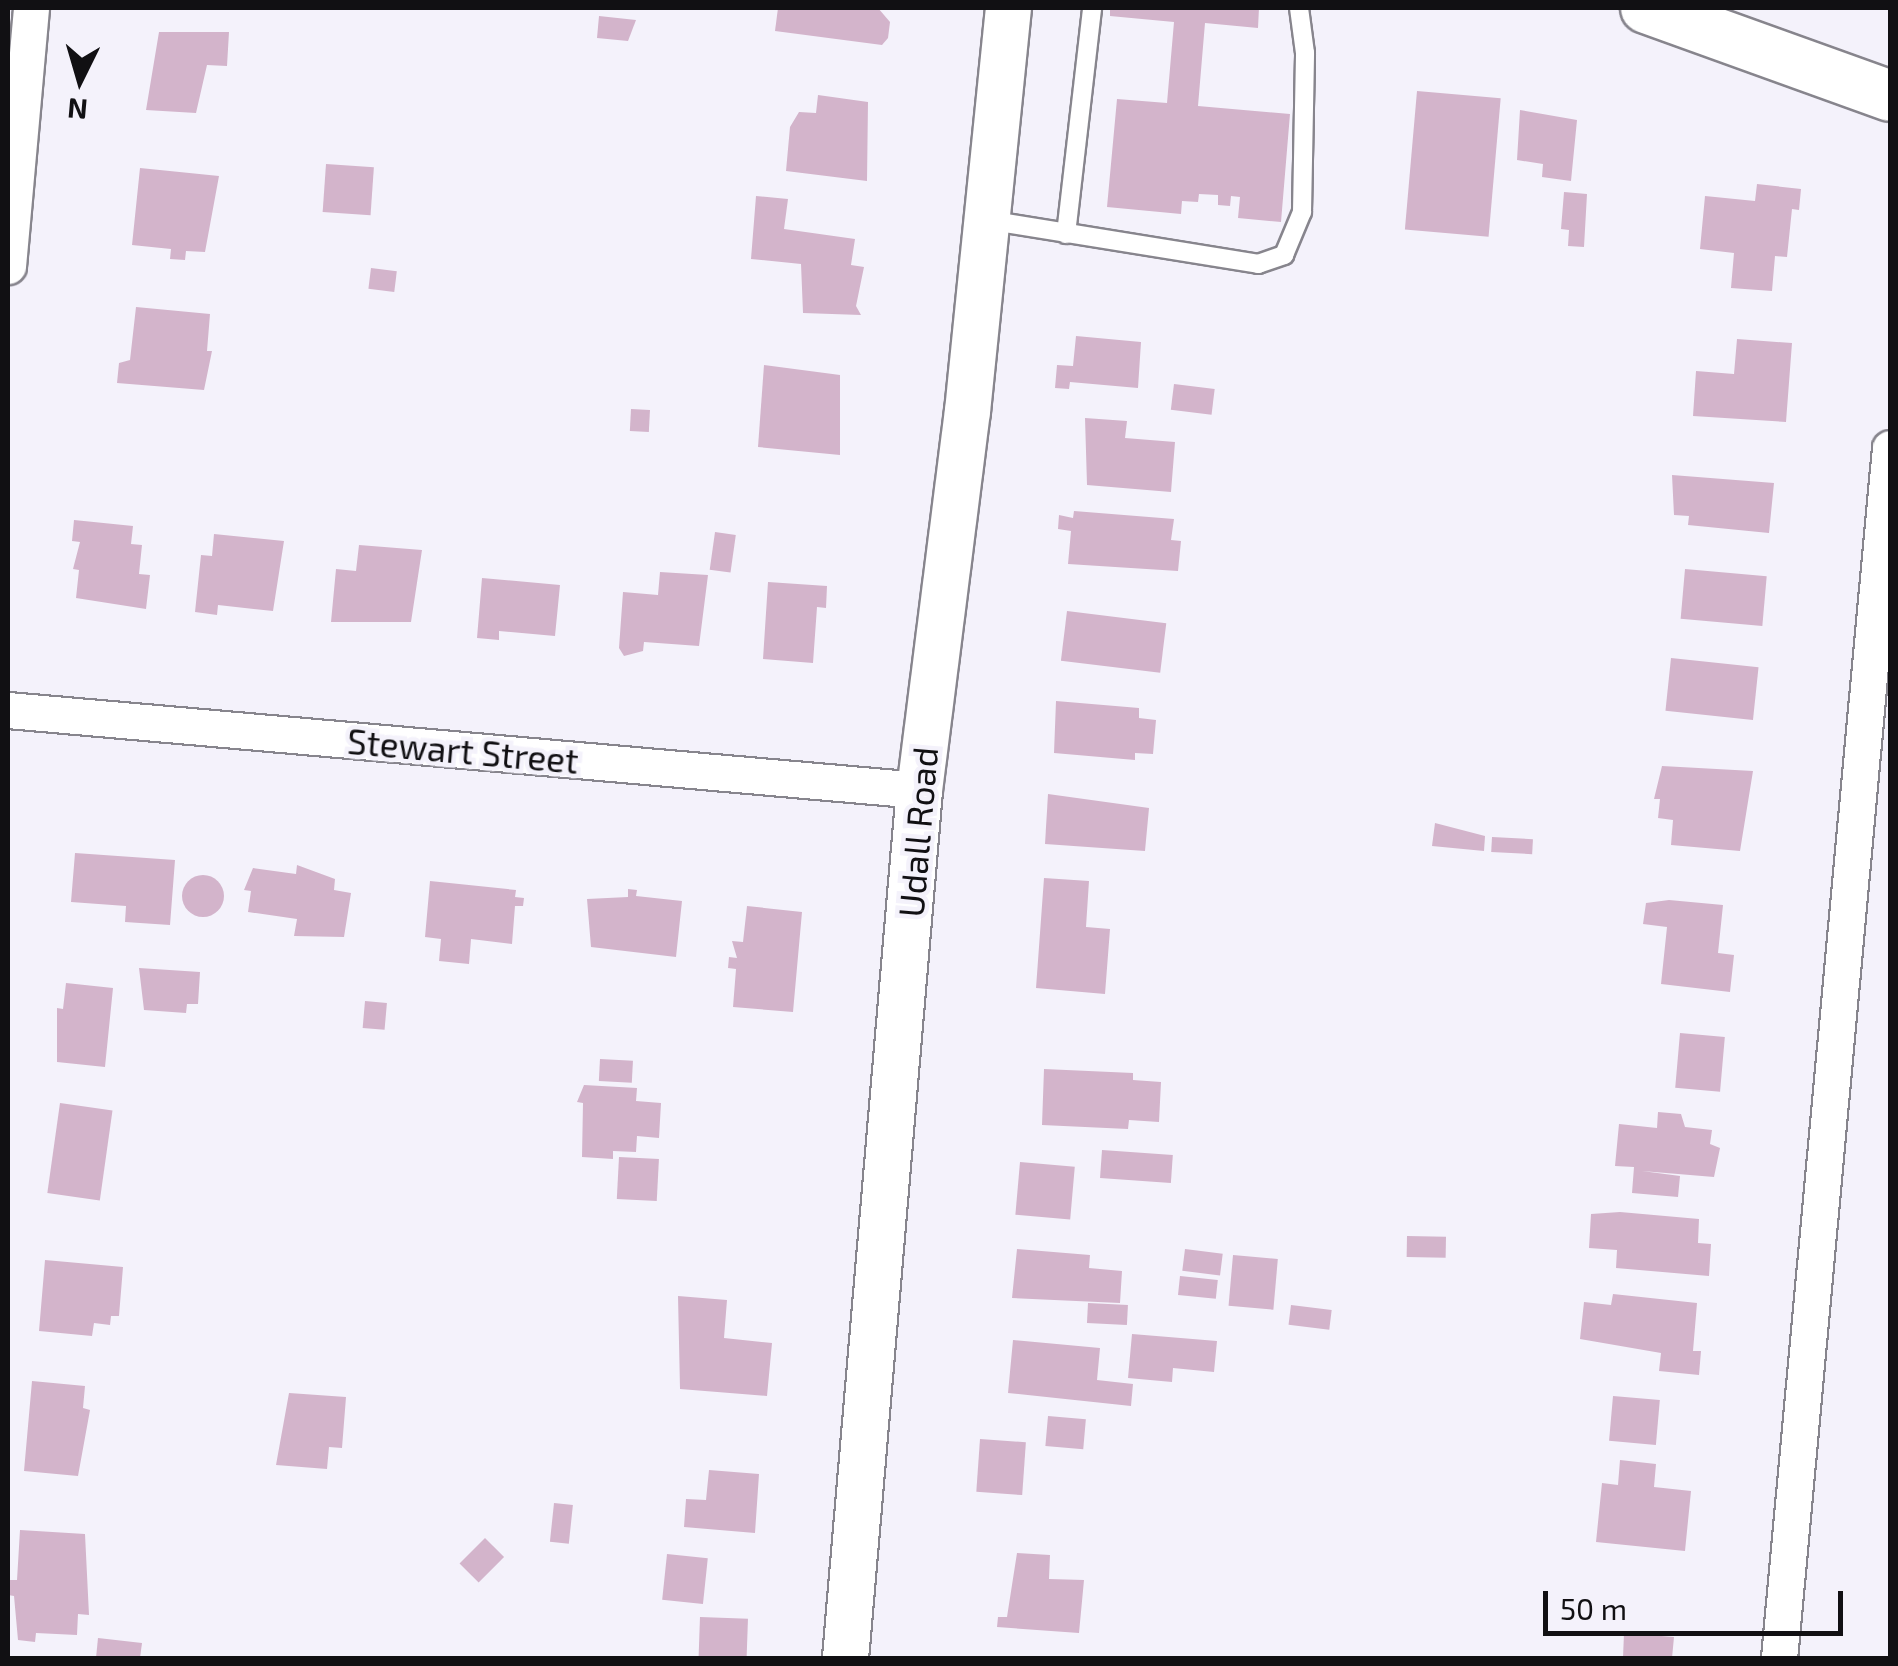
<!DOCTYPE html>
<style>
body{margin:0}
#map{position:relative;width:1898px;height:1666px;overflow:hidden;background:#f4f2fb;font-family:"Exo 2",sans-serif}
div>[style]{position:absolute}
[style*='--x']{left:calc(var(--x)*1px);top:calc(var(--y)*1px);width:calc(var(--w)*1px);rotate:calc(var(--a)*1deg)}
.building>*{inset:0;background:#d3b4cb;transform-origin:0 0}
.round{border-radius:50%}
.roads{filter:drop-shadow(2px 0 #87858d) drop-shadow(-2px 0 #87858d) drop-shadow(0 2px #87858d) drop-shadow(0 -2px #87858d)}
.service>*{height:18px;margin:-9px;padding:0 9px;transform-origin:9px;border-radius:9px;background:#fff}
.minor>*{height:35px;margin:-17.5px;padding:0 17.5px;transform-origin:17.5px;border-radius:17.5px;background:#fff}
.tertiary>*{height:45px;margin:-22.5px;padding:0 22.5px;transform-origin:22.5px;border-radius:22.5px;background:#fff}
.secondary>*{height:50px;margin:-25px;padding:0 25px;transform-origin:25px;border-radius:25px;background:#fff}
span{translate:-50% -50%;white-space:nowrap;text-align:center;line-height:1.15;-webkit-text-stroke:9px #f4f2fb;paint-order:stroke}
.street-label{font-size:35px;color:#111013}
.frame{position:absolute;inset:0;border:10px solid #111013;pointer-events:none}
.north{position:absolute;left:30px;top:30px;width:100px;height:100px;-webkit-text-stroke:8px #f4f2fb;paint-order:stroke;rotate:185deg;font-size:28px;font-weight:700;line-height:40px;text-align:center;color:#111013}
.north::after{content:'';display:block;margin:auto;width:35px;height:45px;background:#111013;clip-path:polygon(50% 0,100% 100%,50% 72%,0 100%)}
.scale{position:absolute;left:1543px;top:1591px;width:300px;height:45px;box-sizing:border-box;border:5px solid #111013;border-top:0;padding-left:12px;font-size:30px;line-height:35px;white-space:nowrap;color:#111013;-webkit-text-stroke:8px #f4f2fb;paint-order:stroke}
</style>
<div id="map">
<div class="building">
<i style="clip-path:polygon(778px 8px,878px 8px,890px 22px,888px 38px,882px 45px,775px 31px)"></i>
<i style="clip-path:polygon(1110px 8px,1259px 8px,1258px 28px,1205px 23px,1198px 106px,1290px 114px,1281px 222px,1238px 218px,1240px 197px,1231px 196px,1230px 206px,1218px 205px,1218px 195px,1199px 194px,1198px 202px,1182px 201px,1181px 214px,1107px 207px,1117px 99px,1167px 103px,1174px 22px,1110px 16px)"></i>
<i style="clip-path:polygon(599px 16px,636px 20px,628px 41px,597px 38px)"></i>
<i style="clip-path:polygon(159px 32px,229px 32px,227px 66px,207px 65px,196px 113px,146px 110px)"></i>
<i style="left:1417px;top:91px;width:84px;height:139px;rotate:5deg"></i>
<i style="clip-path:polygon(818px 95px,868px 102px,867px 181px,786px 171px,790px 127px,799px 112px,816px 113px)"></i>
<i style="clip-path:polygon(1520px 110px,1577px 120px,1571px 181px,1542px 177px,1543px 164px,1517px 160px)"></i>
<i style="left:326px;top:164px;width:48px;height:48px;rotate:4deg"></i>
<i style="clip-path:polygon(140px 168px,219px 176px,205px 252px,186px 251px,185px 260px,170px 259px,171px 249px,132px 245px)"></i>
<i style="clip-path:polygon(1757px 184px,1801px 189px,1799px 210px,1792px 209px,1787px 257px,1775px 256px,1772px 291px,1731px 288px,1734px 253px,1700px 249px,1705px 196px,1755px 201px)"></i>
<i style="clip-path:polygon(1564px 192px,1587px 194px,1584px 247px,1568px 246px,1569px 230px,1561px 229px)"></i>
<i style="clip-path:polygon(756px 196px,788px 199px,784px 229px,855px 239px,851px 265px,864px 267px,856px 306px,861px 315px,803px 313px,801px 264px,751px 259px)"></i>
<i style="left:371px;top:268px;width:26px;height:21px;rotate:7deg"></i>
<i style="clip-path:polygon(136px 307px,210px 314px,207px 351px,212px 351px,204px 390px,117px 383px,119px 363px,130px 360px)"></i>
<i style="clip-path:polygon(1076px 336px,1141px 342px,1138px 388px,1070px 382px,1069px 389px,1055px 388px,1057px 365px,1073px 366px)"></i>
<i style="clip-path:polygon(1737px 339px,1792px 343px,1786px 422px,1693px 416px,1696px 371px,1734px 374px)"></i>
<i style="clip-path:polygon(764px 365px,840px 375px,840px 455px,758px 447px)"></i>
<i style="left:1174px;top:384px;width:41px;height:26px;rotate:7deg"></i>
<i style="left:631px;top:409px;width:19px;height:22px;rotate:3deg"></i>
<i style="clip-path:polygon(1085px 418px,1127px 421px,1125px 438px,1175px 442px,1171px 492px,1087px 485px)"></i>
<i style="clip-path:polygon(1672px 475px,1774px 483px,1769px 533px,1688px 525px,1689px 516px,1674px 515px)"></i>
<i style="clip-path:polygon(1074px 511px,1174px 519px,1171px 540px,1181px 541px,1178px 571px,1068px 564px,1071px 531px,1058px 529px,1059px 515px,1073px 518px)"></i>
<i style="clip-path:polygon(74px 520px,133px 526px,131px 544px,142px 545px,139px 574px,150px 575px,146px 609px,76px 598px,79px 570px,73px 569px,80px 542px,72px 541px)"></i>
<i style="left:715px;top:532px;width:21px;height:38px;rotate:8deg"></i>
<i style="clip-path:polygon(214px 534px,284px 541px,273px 611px,218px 605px,217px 615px,195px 612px,201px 555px,212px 556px)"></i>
<i style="clip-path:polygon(359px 545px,422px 550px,411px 622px,331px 622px,336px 569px,356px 571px)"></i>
<i style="left:1685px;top:569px;width:82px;height:50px;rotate:5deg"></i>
<i style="clip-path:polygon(660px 572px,708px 575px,699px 646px,644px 642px,643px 651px,624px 656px,619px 648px,623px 592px,658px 595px)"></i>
<i style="clip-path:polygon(482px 578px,560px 585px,555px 636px,499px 631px,499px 640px,477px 638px)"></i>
<i style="clip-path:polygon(768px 582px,827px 586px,826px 608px,817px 607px,813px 663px,763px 659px)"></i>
<i style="left:1067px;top:611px;width:100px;height:50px;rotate:7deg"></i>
<i style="left:1671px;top:658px;width:88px;height:53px;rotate:6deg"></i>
<i style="clip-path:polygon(1056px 701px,1139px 708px,1139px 718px,1156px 720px,1153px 754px,1135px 753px,1135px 760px,1054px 753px)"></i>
<i style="clip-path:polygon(1662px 766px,1753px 771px,1740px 851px,1671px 845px,1673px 820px,1658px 818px,1660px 799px,1654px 799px)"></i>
<i style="clip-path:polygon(1048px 794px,1149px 808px,1145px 851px,1045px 844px)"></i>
<i style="clip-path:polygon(1435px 823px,1485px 836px,1484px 851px,1432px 846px)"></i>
<i style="left:1492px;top:837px;width:41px;height:15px;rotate:3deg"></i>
<i style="clip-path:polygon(75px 853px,175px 860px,170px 925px,125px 922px,126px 906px,71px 902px)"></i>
<i style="clip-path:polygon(297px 865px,335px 879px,334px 890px,351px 893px,344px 937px,294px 936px,297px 919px,248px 912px,251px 891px,244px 890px,253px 868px,296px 874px)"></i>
<i class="round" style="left:182px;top:875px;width:42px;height:42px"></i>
<i style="clip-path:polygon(1044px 878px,1089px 881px,1086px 927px,1110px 929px,1105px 994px,1036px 988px)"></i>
<i style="clip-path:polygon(430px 881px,516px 890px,515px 897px,524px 898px,523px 906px,515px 906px,512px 944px,471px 939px,469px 964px,439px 961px,441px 939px,425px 937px)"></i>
<i style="clip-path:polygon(628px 889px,637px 890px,636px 896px,682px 901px,676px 957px,591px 947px,587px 899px,628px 897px)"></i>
<i style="clip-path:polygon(1669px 900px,1723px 905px,1718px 953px,1734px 955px,1730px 992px,1661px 984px,1667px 927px,1643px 924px,1646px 903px)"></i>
<i style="clip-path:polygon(747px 906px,802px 912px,793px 1012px,733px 1007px,736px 969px,728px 968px,729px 957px,737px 958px,732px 941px,743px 942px)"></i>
<i style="clip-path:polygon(139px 968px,200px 972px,198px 1004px,187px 1004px,186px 1013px,144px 1010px)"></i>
<i style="clip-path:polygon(66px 983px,113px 988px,105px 1067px,57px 1062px,57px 1008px,63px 1009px)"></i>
<i style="left:365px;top:1001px;width:22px;height:27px;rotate:5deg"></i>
<i style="left:1680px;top:1033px;width:45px;height:55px;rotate:5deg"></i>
<i style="left:600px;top:1059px;width:33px;height:22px;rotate:3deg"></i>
<i style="clip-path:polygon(1044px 1069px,1133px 1073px,1133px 1080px,1161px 1082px,1159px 1122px,1129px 1120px,1128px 1129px,1042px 1125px)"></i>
<i style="clip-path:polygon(584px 1085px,637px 1088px,636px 1101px,661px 1103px,659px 1138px,637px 1136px,636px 1152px,613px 1151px,613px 1159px,582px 1157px,583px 1103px,577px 1102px)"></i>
<i style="left:60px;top:1103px;width:53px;height:91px;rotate:8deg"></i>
<i style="clip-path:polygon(1658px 1112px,1681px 1114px,1685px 1127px,1712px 1130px,1710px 1144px,1720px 1148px,1714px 1177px,1642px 1171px,1680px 1176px,1678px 1197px,1632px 1193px,1634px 1167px,1615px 1166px,1619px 1124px,1657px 1128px)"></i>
<i style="left:1102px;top:1150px;width:71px;height:28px;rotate:4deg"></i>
<i style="left:619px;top:1157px;width:40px;height:42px;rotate:3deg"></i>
<i style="left:1020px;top:1162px;width:55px;height:53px;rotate:5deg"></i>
<i style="clip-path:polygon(1620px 1212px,1699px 1219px,1698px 1243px,1711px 1244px,1709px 1276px,1616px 1268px,1617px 1250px,1589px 1248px,1591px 1214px)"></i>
<i style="left:1407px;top:1236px;width:39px;height:21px;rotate:1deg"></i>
<i style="clip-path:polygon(1017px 1249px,1090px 1255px,1089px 1268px,1122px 1271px,1120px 1303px,1012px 1298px)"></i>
<i style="left:1185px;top:1249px;width:38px;height:22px;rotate:7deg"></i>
<i style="left:1233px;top:1255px;width:45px;height:51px;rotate:5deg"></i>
<i style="clip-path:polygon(45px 1260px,123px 1267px,119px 1316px,111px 1316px,110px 1325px,94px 1323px,92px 1336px,39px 1331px)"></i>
<i style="left:1180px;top:1276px;width:38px;height:19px;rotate:6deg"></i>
<i style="clip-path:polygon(1613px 1294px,1697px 1303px,1693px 1351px,1701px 1351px,1699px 1375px,1659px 1371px,1661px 1353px,1580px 1339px,1584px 1302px,1611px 1305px)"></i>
<i style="clip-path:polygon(678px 1296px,727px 1300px,724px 1338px,772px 1343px,767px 1396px,680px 1389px)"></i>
<i style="left:1088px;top:1303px;width:40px;height:20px;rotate:3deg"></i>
<i style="left:1291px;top:1305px;width:41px;height:20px;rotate:7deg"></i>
<i style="clip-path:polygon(1132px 1334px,1217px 1341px,1214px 1372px,1173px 1368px,1172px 1382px,1128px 1378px)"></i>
<i style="clip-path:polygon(1013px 1340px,1100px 1348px,1097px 1380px,1133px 1384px,1131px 1406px,1008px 1393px)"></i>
<i style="clip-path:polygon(32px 1381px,85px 1386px,83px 1408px,90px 1410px,78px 1476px,24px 1471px)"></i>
<i style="clip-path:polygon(289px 1393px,346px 1397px,342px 1448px,329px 1447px,327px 1469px,276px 1465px)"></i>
<i style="left:1613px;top:1396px;width:47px;height:45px;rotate:5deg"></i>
<i style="left:1048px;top:1416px;width:38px;height:30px;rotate:5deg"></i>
<i style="left:980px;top:1439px;width:46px;height:53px;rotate:4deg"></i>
<i style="clip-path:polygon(1620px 1460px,1656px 1464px,1654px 1487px,1691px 1491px,1685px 1551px,1596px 1542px,1602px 1483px,1618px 1485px)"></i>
<i style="clip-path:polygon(709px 1470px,759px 1474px,755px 1533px,684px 1527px,686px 1499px,706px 1500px)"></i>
<i style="left:554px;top:1503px;width:19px;height:39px;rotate:6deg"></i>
<i style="clip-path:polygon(20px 1530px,85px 1534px,89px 1615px,78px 1614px,77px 1635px,36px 1633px,35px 1642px,18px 1640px,14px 1596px,8px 1595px,8px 1580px,17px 1580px)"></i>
<i style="left:485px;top:1538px;width:27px;height:36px;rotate:45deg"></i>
<i style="clip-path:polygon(1017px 1553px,1050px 1555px,1049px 1579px,1084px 1580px,1079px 1633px,997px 1627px,998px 1617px,1007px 1617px)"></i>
<i style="left:667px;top:1554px;width:41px;height:46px;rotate:6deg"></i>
<i style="left:700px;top:1617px;width:48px;height:41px;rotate:2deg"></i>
<i style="clip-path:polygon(1624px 1633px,1674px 1637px,1672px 1658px,1623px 1658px)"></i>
<i style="clip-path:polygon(98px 1638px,142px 1643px,140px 1658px,96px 1658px)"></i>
</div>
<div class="roads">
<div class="service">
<i style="--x:987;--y:220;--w:275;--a:9.2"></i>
<i style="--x:1258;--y:264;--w:28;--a:-19"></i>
<i style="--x:1284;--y:255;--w:47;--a:-67.3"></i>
<i style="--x:1302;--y:212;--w:159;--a:-88.9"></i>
<i style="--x:1305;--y:53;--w:45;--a:-97.6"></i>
<i style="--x:1066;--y:234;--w:227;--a:-83.4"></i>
</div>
<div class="minor">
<i style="--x:8;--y:266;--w:259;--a:-84.9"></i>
<i style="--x:8;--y:710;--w:915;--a:5.02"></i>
<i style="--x:1779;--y:1658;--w:1215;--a:-84.76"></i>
</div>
<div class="tertiary">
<i style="--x:845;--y:1658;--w:871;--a:-85.13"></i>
<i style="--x:919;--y:790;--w:382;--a:-82.8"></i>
<i style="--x:967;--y:411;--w:405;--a:-84.2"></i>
</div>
<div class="secondary">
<i style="--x:1646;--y:8;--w:259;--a:19.8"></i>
</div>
</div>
<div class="street-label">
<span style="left:463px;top:750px;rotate:5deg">Stewart Street</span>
<span style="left:917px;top:832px;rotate:-85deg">Udall Road</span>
</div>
<div class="frame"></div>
<div class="north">N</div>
<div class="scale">50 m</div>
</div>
